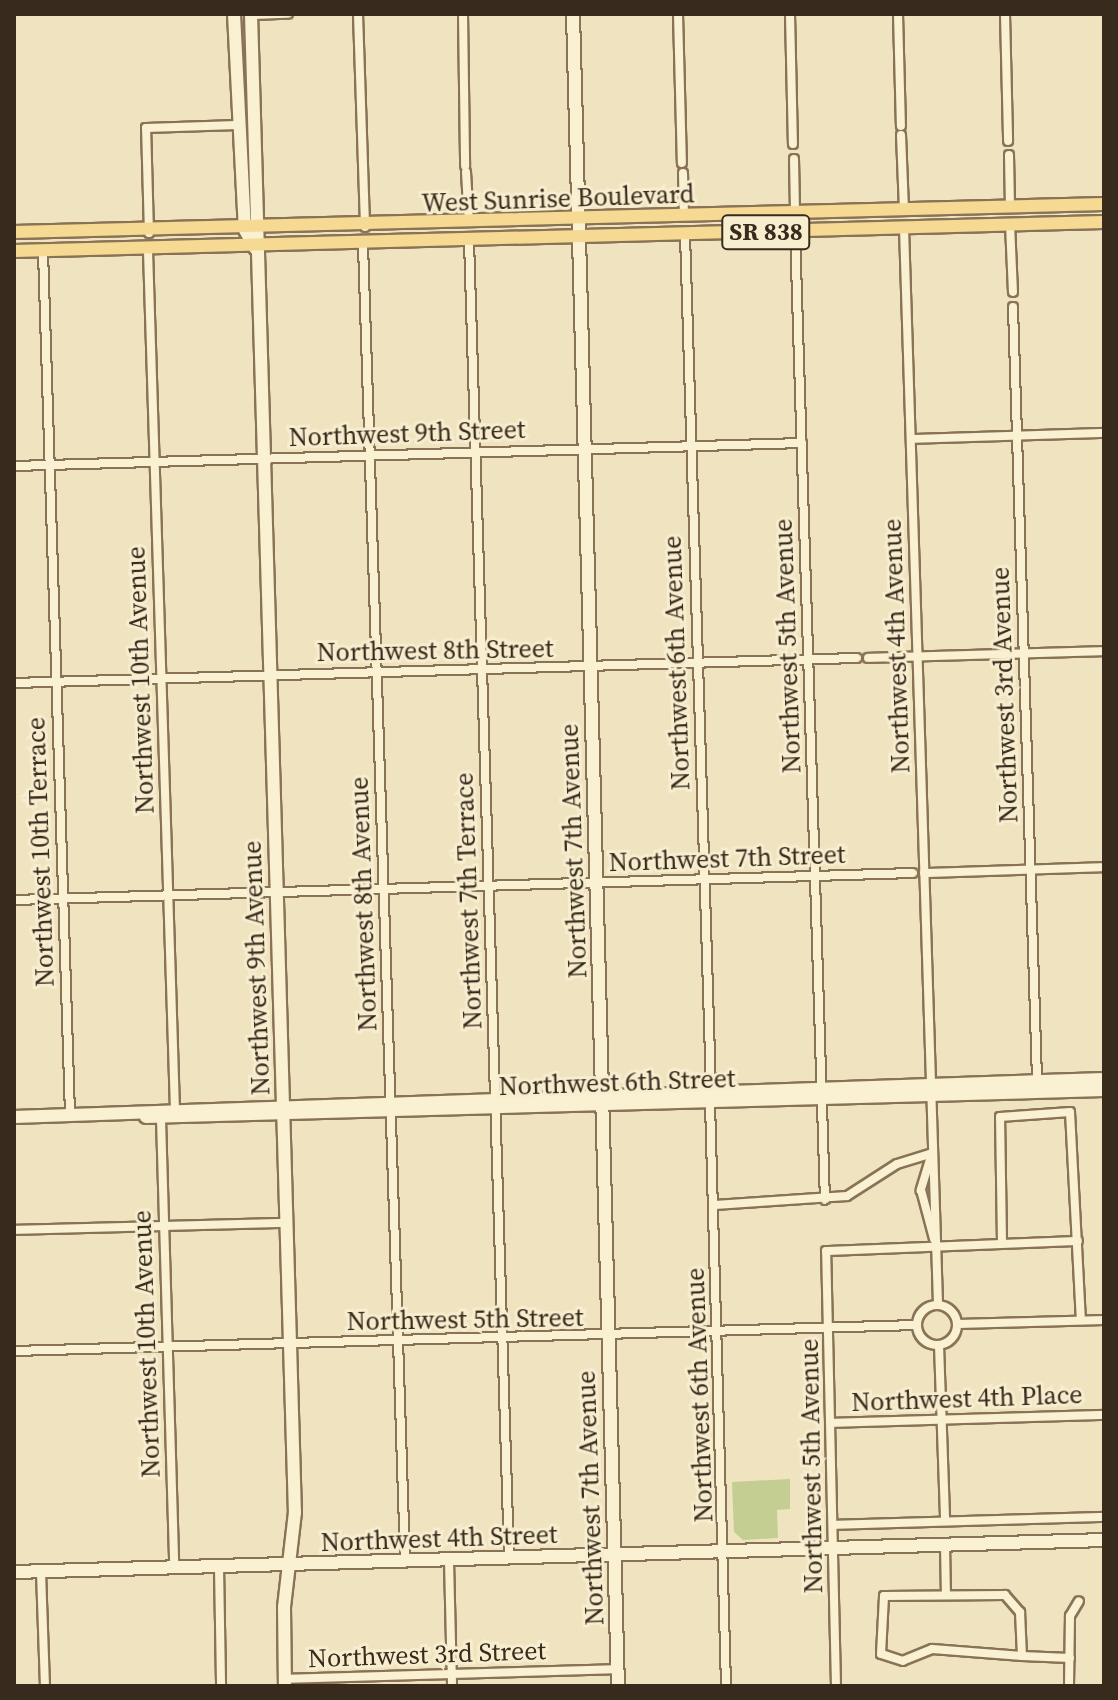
<!DOCTYPE html>
<style>
body{margin:0}
#map{position:relative;width:1118px;height:1700px;overflow:hidden;background:#f0e3bf;font-family:"Source Serif 4",serif}
div>[style]{position:absolute}
[style*='--x']{left:calc(var(--x)*1px);top:calc(var(--y)*1px);width:calc(var(--w)*1px);rotate:calc(var(--a)*1deg)}
.green>*{inset:0;background:#c5ce92}
.roads{filter:drop-shadow(2px 0 #897356) drop-shadow(-2px 0 #897356) drop-shadow(0 2px #897356) drop-shadow(0 -2px #897356)}
.street>*{height:8px;margin:-4px;padding:0 4px;transform-origin:4px;border-radius:4px;background:#faf0d2}
.street>.ring{margin:-4px;padding:0;box-sizing:content-box;background:none;border:8px solid #faf0d2;border-radius:50%}
.secondary>*{height:12px;margin:-6px;padding:0 6px;transform-origin:6px;border-radius:6px;background:#faf0d2}
.primary>*{height:12px;margin:-6px;padding:0 6px;transform-origin:6px;border-radius:6px;background:#f6da94}
span{translate:-50% -50%;white-space:nowrap;text-align:center;line-height:1.15;-webkit-text-stroke:6px #f7edcf;paint-order:stroke}
.shield-label span{padding:2px 6px;background:#f7edcf;border:2px solid;border-radius:6px;-webkit-text-stroke-width:0}
.shield-label{font-size:24px;color:#382a1c;font-weight:700}
.street-label{font-size:26px;color:#382a1c}
.frame{position:absolute;inset:0;border:16px solid #382a1c;pointer-events:none}
</style>
<div id="map">
<div class="green">
<i style="clip-path:polygon(790px 1479px,790px 1509px,777px 1510px,778px 1538px,743px 1540px,734px 1532px,732px 1482px)"></i>
</div>
<div class="roads">
<div class="street">
<i style="--x:358;--y:14;--w:213;--a:88.1"></i>
<i style="--x:463;--y:14;--w:152;--a:89.2"></i>
<i style="--x:678;--y:14;--w:149;--a:88.5"></i>
<i style="--x:790;--y:14;--w:130;--a:88.7"></i>
<i style="--x:898;--y:14;--w:112;--a:88.5"></i>
<i style="--x:1005;--y:14;--w:127;--a:88.6"></i>
<i style="--x:251;--y:15;--w:37;--a:-2"></i>
<i style="--x:901;--y:135;--w:74;--a:87.7"></i>
<i style="--x:1009;--y:155;--w:52;--a:88.9"></i>
<i style="--x:794;--y:159;--w:54;--a:88.9"></i>
<i style="--x:466;--y:172;--w:50;--a:86.6"></i>
<i style="--x:683;--y:173;--w:43;--a:88.7"></i>
<i style="--x:1010;--y:224;--w:68;--a:87.5"></i>
<i style="--x:904;--y:228;--w:1077;--a:88.19"></i>
<i style="--x:795;--y:231;--w:969;--a:88.23"></i>
<i style="--x:149;--y:233;--w:105;--a:-91.6"></i>
<i style="--x:146;--y:128;--w:91;--a:-1.9"></i>
<i style="--x:685;--y:234;--w:858;--a:88.26"></i>
<i style="--x:469;--y:240;--w:1320;--a:88.26"></i>
<i style="--x:363;--y:244;--w:1319;--a:88.17"></i>
<i style="--x:43;--y:251;--w:865;--a:88.21"></i>
<i style="--x:148;--y:251;--w:858;--a:88.2"></i>
<i style="--x:1013;--y:307;--w:774;--a:88.22"></i>
<i style="--x:911;--y:439;--w:193;--a:-1.8"></i>
<i style="--x:14;--y:466;--w:788;--a:-1.67"></i>
<i style="--x:868;--y:658;--w:236;--a:-1.7"></i>
<i style="--x:14;--y:683;--w:843;--a:-1.7"></i>
<i style="--x:924;--y:873;--w:180;--a:-1.9"></i>
<i style="--x:14;--y:900;--w:899;--a:-1.72"></i>
<i style="--x:710;--y:1102;--w:584;--a:88.43"></i>
<i style="--x:161;--y:1119;--w:449;--a:88.3"></i>
<i style="--x:932;--y:1153;--w:39;--a:107"></i>
<i style="--x:921;--y:1190;--w:51;--a:75.1"></i>
<i style="--x:715;--y:1205;--w:132;--a:-3.9"></i>
<i style="--x:847;--y:1196;--w:59;--a:-32.6"></i>
<i style="--x:897;--y:1164;--w:37;--a:-17"></i>
<i style="--x:14;--y:1230;--w:270;--a:-1.5"></i>
<i style="--x:1002;--y:1242;--w:125;--a:-90.9"></i>
<i style="--x:1000;--y:1117;--w:70;--a:-4.1"></i>
<i style="--x:1070;--y:1112;--w:208;--a:87"></i>
<i class="ring" style="left:917px;top:1305px;width:32px;height:32px"></i>
<i style="--x:958;--y:1324;--w:146;--a:-1.6"></i>
<i style="--x:939;--y:1345;--w:176;--a:88"></i>
<i style="--x:14;--y:1351;--w:903;--a:-1.65"></i>
<i style="--x:831;--y:1423;--w:273;--a:-1.7"></i>
<i style="--x:833;--y:1525;--w:271;--a:-1.7"></i>
<i style="--x:945;--y:1545;--w:50;--a:88.9"></i>
<i style="--x:449;--y:1561;--w:125;--a:88.6"></i>
<i style="--x:219;--y:1567;--w:119;--a:89"></i>
<i style="--x:41;--y:1572;--w:114;--a:88"></i>
<i style="--x:1005;--y:1595;--w:23;--a:49"></i>
<i style="--x:1020;--y:1612;--w:44;--a:87.4"></i>
<i style="--x:1022;--y:1656;--w:90;--a:-175.6"></i>
<i style="--x:932;--y:1649;--w:31;--a:158"></i>
<i style="--x:903;--y:1661;--w:23;--a:-162"></i>
<i style="--x:881;--y:1654;--w:58;--a:-87"></i>
<i style="--x:884;--y:1596;--w:121;--a:-0.5"></i>
<i style="--x:1022;--y:1656;--w:48;--a:2.4"></i>
<i style="--x:285;--y:1679;--w:333;--a:-1.7"></i>
<i style="--x:836;--y:1686;--w:435;--a:-91.3"></i>
<i style="--x:826;--y:1251;--w:252;--a:-2.3"></i>
<i style="--x:1069;--y:1686;--w:70;--a:-89.2"></i>
<i style="--x:1070;--y:1616;--w:17;--a:-59"></i>
</div>
<div class="secondary">
<i style="--x:234;--y:14;--w:216;--a:87.1"></i>
<i style="--x:245;--y:230;--w:21;--a:61"></i>
<i style="--x:251;--y:14;--w:1499;--a:88.32"></i>
<i style="--x:295;--y:1512;--w:96;--a:96.6"></i>
<i style="--x:284;--y:1607;--w:79;--a:89.3"></i>
<i style="--x:573;--y:14;--w:1673;--a:88.46"></i>
<i style="--x:14;--y:1117;--w:1091;--a:-2"></i>
<i style="--x:146;--y:1117;--w:958;--a:-1.61"></i>
<i style="--x:14;--y:1572;--w:1090;--a:-1.68"></i>
</div>
<div class="primary">
<i style="--x:14;--y:232;--w:1090;--a:-1.47"></i>
<i style="--x:14;--y:251;--w:1090;--a:-1.52"></i>
</div>
</div>
<div class="shield-label">
<span style="left:766px;top:232px">SR 838</span>
</div>
<div class="street-label">
<span style="left:558px;top:199px;rotate:-2deg">West Sunrise Boulevard</span>
<span style="left:407px;top:434px;rotate:-2deg">Northwest 9th Street</span>
<span style="left:788px;top:646px;rotate:-92deg">Northwest 5th Avenue</span>
<span style="left:897px;top:646px;rotate:-92deg">Northwest 4th Avenue</span>
<span style="left:435px;top:651px;rotate:-1deg">Northwest 8th Street</span>
<span style="left:677px;top:663px;rotate:-92deg">Northwest 6th Avenue</span>
<span style="left:141px;top:680px;rotate:-92deg">Northwest 10th Avenue</span>
<span style="left:1005px;top:695px;rotate:-92deg">Northwest 3rd Avenue</span>
<span style="left:574px;top:851px;rotate:-92deg">Northwest 7th Avenue</span>
<span style="left:41px;top:852px;rotate:-92deg">Northwest 10th Terrace</span>
<span style="left:727px;top:859px;rotate:-2deg">Northwest 7th Street</span>
<span style="left:469px;top:901px;rotate:-92deg">Northwest 7th Terrace</span>
<span style="left:364px;top:904px;rotate:-92deg">Northwest 8th Avenue</span>
<span style="left:257px;top:968px;rotate:-92deg">Northwest 9th Avenue</span>
<span style="left:617px;top:1083px;rotate:-2deg">Northwest 6th Street</span>
<span style="left:465px;top:1320px;rotate:-1deg">Northwest 5th Street</span>
<span style="left:147px;top:1344px;rotate:-92deg">Northwest 10th Avenue</span>
<span style="left:700px;top:1395px;rotate:-92deg">Northwest 6th Avenue</span>
<span style="left:967px;top:1399px;rotate:-2deg">Northwest 4th Place</span>
<span style="left:812px;top:1466px;rotate:-91deg">Northwest 5th Avenue</span>
<span style="left:591px;top:1498px;rotate:-92deg">Northwest 7th Avenue</span>
<span style="left:439px;top:1539px;rotate:-2deg">Northwest 4th Street</span>
<span style="left:427px;top:1655px;rotate:-2deg">Northwest 3rd Street</span>
</div>
<div class="frame"></div>
</div>
